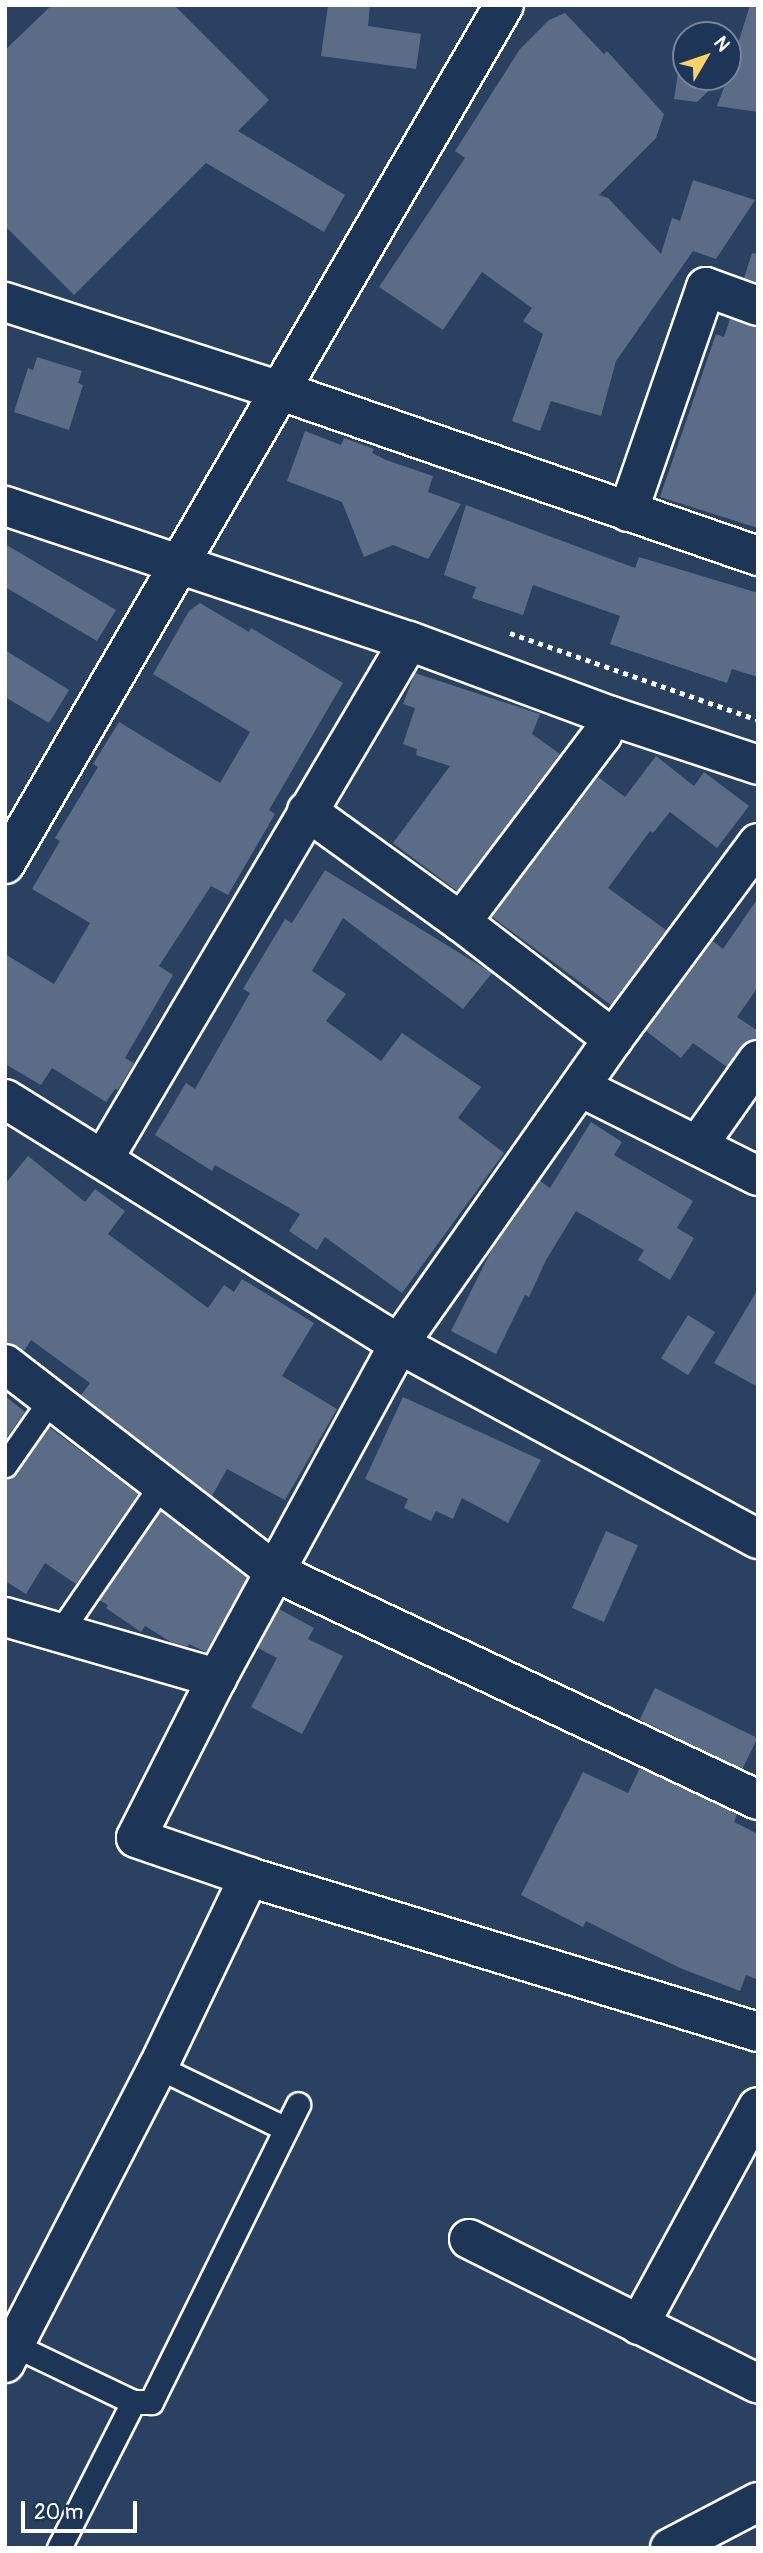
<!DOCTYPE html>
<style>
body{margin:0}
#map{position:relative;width:763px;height:2553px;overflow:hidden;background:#2a4161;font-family:Pangolin,sans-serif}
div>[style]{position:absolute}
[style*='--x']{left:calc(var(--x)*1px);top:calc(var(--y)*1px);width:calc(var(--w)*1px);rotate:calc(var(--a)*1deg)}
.building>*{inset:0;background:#5b6c86;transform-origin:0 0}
.path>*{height:4.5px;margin-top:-2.25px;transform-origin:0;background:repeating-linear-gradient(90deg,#fff 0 5px,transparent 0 10px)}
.roads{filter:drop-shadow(2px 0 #fff) drop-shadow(-2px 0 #fff) drop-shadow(0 2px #fff) drop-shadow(0 -2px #fff)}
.lane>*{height:23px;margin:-11.5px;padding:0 11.5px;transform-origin:11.5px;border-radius:11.5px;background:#1d3557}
.street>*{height:38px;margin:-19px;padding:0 19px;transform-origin:19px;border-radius:19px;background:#1d3557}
span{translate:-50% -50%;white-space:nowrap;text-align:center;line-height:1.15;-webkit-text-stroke:6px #1d3557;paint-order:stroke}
.frame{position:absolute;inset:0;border:7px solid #fff;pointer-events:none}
.north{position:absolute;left:672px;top:21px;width:70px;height:70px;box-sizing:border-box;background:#1d3557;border:2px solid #77869a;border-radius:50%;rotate:51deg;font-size:19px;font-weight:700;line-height:28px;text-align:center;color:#fff}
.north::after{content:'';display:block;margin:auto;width:24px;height:32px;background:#ffd166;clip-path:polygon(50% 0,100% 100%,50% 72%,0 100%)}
.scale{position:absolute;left:21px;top:2501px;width:116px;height:32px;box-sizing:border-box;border:4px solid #fff;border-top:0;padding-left:9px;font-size:21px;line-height:24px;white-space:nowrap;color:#fff;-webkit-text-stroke:5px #1d3557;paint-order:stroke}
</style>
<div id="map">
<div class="building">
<i style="clip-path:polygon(52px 5px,174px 5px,269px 100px,238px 131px,345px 195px,324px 232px,206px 163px,74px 295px,5px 226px,5px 50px)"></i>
<i style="clip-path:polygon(328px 5px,370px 5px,368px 26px,421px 34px,416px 69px,321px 56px)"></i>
<i style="clip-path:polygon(750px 5px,758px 5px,758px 112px,717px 106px,728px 77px,728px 48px,736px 50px)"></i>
<i style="clip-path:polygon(565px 13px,604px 54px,607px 51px,664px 114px,656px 138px,599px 195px,608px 198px,661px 254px,672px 218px,680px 221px,693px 180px,755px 200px,716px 259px,693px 251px,616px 361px,601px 416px,551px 401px,540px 431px,512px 421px,543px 334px,523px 321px,532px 308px,482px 272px,443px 330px,379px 287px,465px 158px,455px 151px,520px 49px,549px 20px)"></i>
<i style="clip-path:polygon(683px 41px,686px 42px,686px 77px,723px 77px,697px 102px,674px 99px)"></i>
<i style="clip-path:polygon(752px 253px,758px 254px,758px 283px,744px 278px)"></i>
<i style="clip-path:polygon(730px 319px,758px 327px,758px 528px,660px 497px,716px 334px,724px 337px)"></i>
<i style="clip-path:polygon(37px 357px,82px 371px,78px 383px,83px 385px,69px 430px,14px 412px,28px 368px,33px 370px)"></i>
<i style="clip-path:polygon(305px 431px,341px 445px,344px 438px,374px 449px,372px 453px,386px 460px,433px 476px,428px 492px,461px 504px,428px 559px,393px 545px,364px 557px,342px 502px,287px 481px)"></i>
<i style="clip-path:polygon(466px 505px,635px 568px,639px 557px,758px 593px,758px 677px,732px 669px,727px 683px,610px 644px,620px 616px,533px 585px,523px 615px,472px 598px,476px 587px,444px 575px)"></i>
<i style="clip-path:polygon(5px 544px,116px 610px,97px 641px,5px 587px)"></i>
<i style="clip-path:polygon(200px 603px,249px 632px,251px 628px,343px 683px,269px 810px,275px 814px,228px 895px,211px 886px,159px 966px,173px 975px,125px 1058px,134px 1063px,118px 1090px,115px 1089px,106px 1102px,52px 1068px,41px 1085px,5px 1064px,5px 954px,54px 984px,90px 923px,32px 889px,60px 841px,55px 838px,98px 767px,93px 764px,119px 722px,220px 783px,250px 732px,153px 674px,189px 611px)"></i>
<i style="clip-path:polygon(5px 650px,69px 690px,49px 723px,5px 697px)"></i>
<i style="clip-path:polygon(415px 673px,540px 714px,532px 734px,560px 754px,457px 891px,393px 843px,450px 766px,416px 755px,417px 749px,403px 744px,415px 708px,403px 704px)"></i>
<i style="clip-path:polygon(656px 756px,694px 786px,704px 772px,749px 806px,717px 848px,670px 812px,653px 833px,650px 831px,608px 888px,666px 930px,611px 1005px,492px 917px,598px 777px,625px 797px)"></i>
<i style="clip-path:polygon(325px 870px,492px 973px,463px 1009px,343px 918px,312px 971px,346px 994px,326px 1021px,381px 1061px,402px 1033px,481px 1087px,458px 1118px,504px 1153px,402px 1293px,325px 1237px,317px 1250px,289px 1231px,300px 1214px,215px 1165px,212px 1171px,155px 1135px,186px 1083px,195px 1089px,250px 993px,243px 989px,285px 919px,292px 923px)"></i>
<i style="clip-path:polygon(758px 898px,758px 987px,737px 1017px,758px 1031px,758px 1039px,741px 1047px,727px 1067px,693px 1043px,681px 1058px,646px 1031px,713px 941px,723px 949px)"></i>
<i style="clip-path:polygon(591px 1122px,622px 1142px,614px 1155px,693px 1201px,677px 1228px,694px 1238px,670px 1280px,638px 1260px,644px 1250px,576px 1211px,546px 1260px,529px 1297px,525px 1295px,496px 1354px,451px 1331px,491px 1251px,540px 1181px,550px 1188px)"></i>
<i style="clip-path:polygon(28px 1156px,85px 1202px,95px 1189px,125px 1211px,108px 1234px,208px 1308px,224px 1285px,234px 1292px,242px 1279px,314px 1323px,282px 1376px,337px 1409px,285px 1500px,227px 1469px,212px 1496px,81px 1395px,90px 1383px,31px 1340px,24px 1351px,5px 1343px,5px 1184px)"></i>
<i style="clip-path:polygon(758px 1289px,758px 1387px,714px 1363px)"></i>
<i style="left:688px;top:1315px;width:32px;height:51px;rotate:32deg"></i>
<i style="clip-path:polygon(5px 1396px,25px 1412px,5px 1440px)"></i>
<i style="clip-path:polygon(403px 1397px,541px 1460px,508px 1523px,462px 1498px,453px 1519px,436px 1511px,431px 1521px,404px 1508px,408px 1499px,365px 1479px)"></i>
<i style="clip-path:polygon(49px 1427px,138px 1494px,76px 1584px,45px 1563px,26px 1594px,5px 1581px,5px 1479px,16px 1473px)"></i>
<i style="clip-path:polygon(160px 1511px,247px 1578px,206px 1652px,189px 1644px,187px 1647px,171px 1642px,145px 1626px,141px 1632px,106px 1608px,108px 1605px,99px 1600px)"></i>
<i style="left:606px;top:1531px;width:35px;height:84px;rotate:24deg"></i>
<i style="clip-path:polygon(279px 1609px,314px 1628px,308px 1639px,343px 1656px,302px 1734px,251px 1707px,277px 1658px,258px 1648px)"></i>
<i style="left:655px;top:1688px;width:114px;height:35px;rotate:26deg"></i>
<i style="clip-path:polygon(640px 1768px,737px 1814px,734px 1822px,758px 1834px,758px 1980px,746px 1975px,740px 1991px,680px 1968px,586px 1921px,583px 1927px,521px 1895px,583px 1772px,628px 1793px)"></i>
</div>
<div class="path">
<i style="--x:510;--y:633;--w:263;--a:19.3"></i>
</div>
<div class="roads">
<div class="lane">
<i style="--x:5;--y:1465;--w:80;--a:-55.1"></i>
<i style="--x:58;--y:1635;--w:182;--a:-55.5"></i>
<i style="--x:158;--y:2067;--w:142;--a:25.8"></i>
<i style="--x:16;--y:2346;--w:130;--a:25.6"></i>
<i style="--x:133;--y:2402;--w:18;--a:0"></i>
<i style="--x:151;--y:2402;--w:332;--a:-63.7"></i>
<i style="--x:59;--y:2548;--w:164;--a:-63.1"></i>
</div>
<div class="street">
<i style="--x:5;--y:302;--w:290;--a:17.9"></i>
<i style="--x:281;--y:391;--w:505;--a:19.08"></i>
<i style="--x:5;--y:506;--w:426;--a:18.5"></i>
<i style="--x:409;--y:641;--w:215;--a:20.4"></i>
<i style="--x:611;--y:716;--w:155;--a:18.4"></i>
<i style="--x:628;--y:512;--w:238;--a:-70.9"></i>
<i style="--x:706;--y:287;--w:55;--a:20.1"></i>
<i style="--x:307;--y:811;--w:190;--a:35.8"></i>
<i style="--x:461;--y:922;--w:192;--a:37.6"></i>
<i style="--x:758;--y:843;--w:244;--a:126.5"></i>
<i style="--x:613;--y:1039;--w:373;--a:125.1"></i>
<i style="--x:399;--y:1344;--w:380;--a:118.6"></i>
<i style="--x:217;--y:1678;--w:179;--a:116.9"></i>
<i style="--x:136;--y:1838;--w:120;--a:19"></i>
<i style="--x:249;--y:1877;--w:532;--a:16.94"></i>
<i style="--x:5;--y:864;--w:993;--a:-59.85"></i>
<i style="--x:461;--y:922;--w:234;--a:-53"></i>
<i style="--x:602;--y:735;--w:21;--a:-65"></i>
<i style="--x:580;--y:1087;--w:199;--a:26.6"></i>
<i style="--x:5;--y:1099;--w:464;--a:31.9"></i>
<i style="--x:399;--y:1344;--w:409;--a:28.5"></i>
<i style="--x:698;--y:1145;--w:104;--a:-54.8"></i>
<i style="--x:104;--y:1158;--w:600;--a:-59.46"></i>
<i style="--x:5;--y:1364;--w:341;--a:37.6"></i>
<i style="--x:275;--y:1572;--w:534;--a:25.27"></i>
<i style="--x:5;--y:1617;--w:221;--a:16.1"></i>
<i style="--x:469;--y:2239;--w:323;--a:26.6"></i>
<i style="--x:639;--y:2325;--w:248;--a:-61.4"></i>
<i style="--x:5;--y:2363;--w:333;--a:-62.7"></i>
<i style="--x:158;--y:2067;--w:211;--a:-64.4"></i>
<i style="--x:670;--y:2548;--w:99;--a:-27.6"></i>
</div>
</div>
<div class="frame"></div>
<div class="north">N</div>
<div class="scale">20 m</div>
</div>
